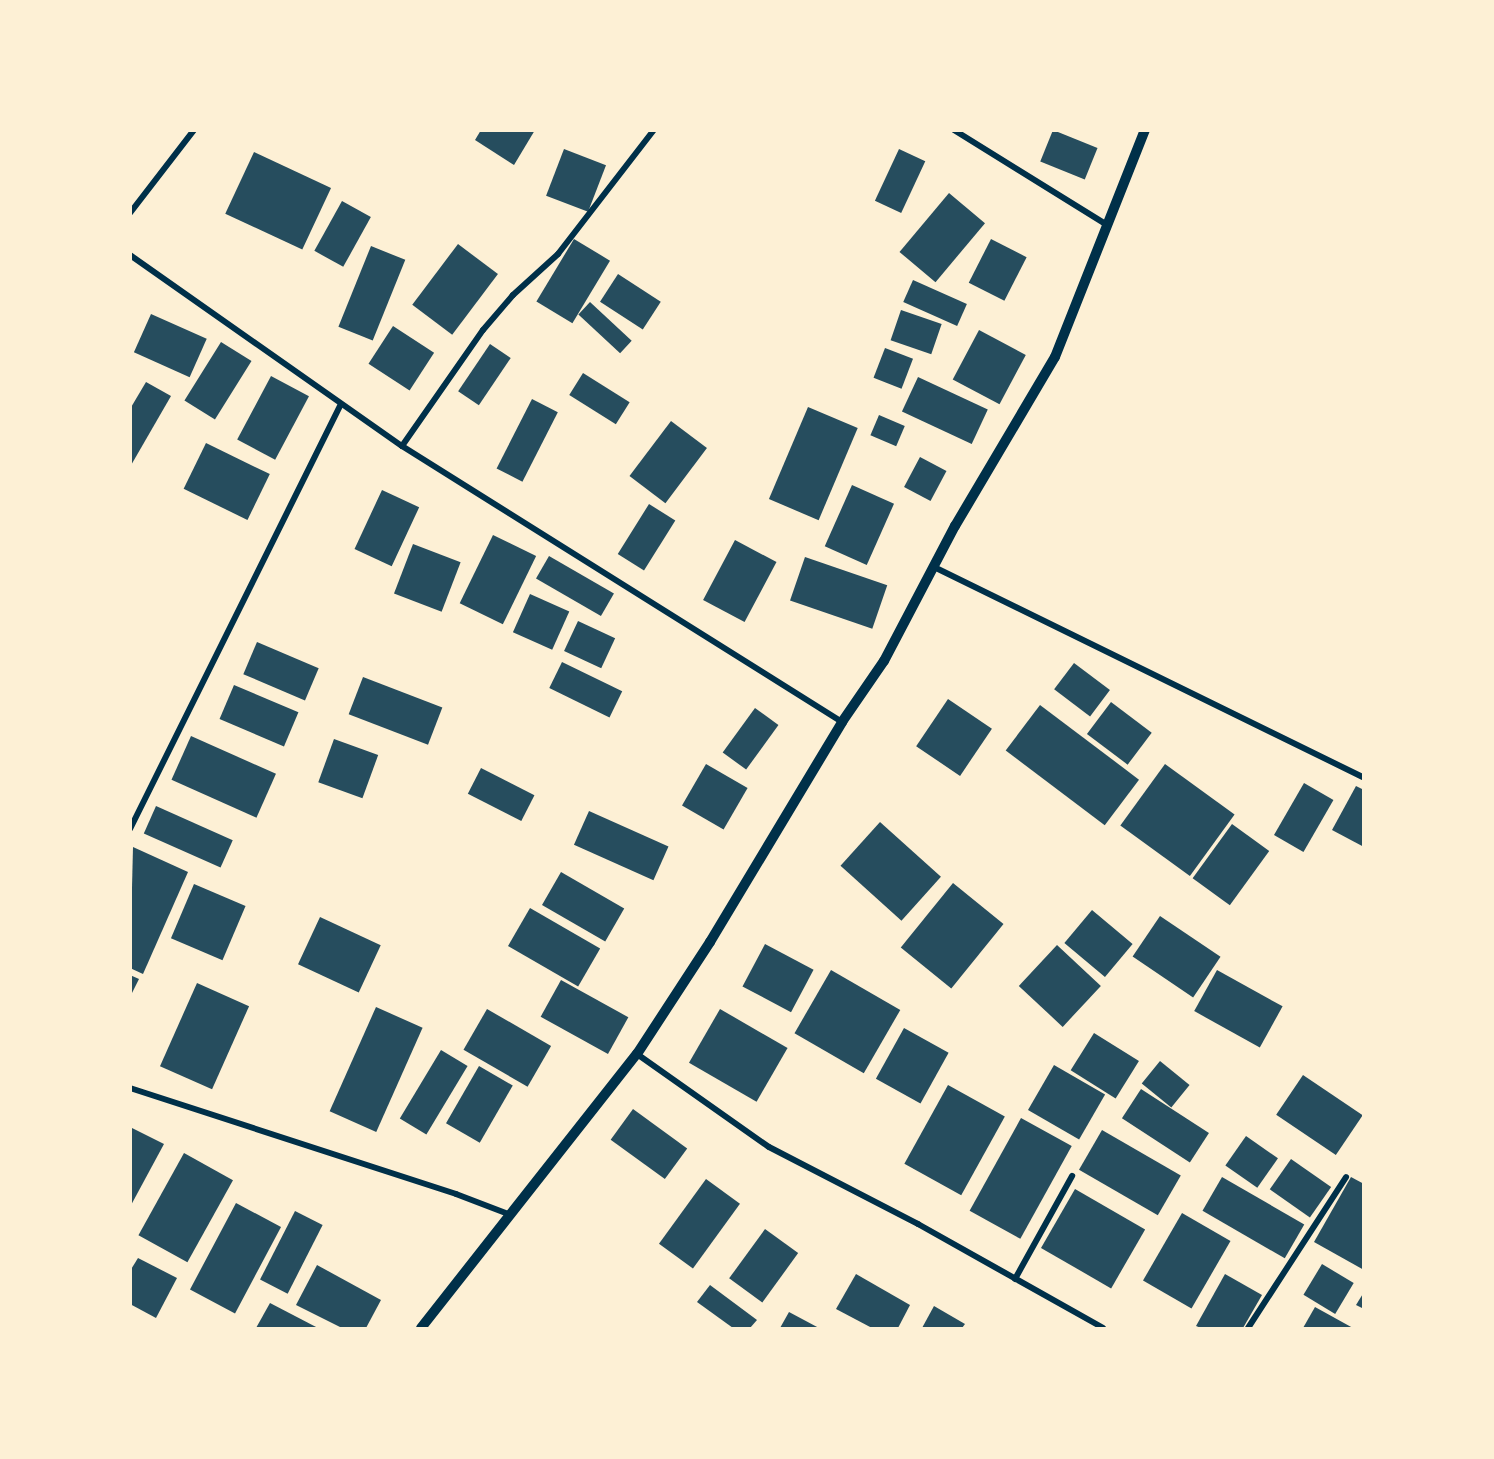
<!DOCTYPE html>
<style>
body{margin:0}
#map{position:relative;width:1494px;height:1459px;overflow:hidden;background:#fdf0d5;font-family:"Fira Sans Condensed",sans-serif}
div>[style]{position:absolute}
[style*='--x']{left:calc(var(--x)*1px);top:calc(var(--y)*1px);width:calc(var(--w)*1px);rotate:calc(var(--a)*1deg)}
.building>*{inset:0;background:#264d5e;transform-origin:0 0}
.minor>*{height:6px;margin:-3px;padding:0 3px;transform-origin:3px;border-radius:3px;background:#003049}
.tertiary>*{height:10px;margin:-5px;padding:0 5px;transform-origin:5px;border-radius:5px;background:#003049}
span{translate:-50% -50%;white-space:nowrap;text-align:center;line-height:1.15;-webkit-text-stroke:5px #fdf0d5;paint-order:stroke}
.frame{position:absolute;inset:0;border:132px solid #fdf0d5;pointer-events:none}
</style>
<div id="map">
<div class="building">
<i style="clip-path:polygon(481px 130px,535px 130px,514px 165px,475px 140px)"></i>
<i style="left:1053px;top:130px;width:48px;height:34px;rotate:22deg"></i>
<i style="left:564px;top:149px;width:45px;height:50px;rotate:21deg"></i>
<i style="left:899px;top:149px;width:29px;height:57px;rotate:25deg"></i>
<i style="left:254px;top:152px;width:85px;height:68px;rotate:25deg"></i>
<i style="left:949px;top:193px;width:47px;height:77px;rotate:40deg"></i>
<i style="left:342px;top:201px;width:33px;height:57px;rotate:29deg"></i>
<i style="left:574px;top:239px;width:42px;height:73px;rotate:31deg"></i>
<i style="left:991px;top:239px;width:40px;height:49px;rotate:27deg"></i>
<i style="left:458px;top:244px;width:50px;height:76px;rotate:37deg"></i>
<i style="left:371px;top:246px;width:37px;height:87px;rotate:22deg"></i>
<i style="left:618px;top:274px;width:51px;height:33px;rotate:33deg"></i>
<i style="left:913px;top:280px;width:59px;height:24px;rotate:24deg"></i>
<i style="left:590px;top:302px;width:57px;height:17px;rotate:43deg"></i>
<i style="left:901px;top:310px;width:43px;height:32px;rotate:19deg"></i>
<i style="left:151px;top:314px;width:61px;height:42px;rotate:24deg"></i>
<i style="left:393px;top:326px;width:49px;height:45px;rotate:33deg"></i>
<i style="left:979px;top:330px;width:53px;height:56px;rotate:28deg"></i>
<i style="left:221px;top:342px;width:36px;height:69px;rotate:32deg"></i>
<i style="left:490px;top:344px;width:25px;height:57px;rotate:34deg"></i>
<i style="left:885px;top:348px;width:30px;height:32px;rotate:21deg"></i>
<i style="left:583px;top:373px;width:55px;height:26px;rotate:32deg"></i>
<i style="left:271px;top:376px;width:43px;height:72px;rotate:28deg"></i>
<i style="left:918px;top:377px;width:77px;height:38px;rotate:25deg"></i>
<i style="clip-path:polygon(146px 382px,171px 396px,130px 467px,130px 409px)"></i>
<i style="left:532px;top:399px;width:29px;height:78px;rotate:27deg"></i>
<i style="left:808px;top:407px;width:54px;height:100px;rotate:23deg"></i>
<i style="left:879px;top:415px;width:28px;height:22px;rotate:23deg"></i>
<i style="left:671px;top:421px;width:45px;height:69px;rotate:37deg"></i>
<i style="left:206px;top:443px;width:71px;height:51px;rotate:26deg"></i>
<i style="left:920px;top:457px;width:30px;height:34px;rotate:28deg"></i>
<i style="left:852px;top:485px;width:46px;height:67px;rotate:24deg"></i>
<i style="left:382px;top:490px;width:41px;height:65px;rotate:25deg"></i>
<i style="left:649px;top:504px;width:31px;height:59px;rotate:32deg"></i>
<i style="left:493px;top:535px;width:48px;height:76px;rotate:26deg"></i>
<i style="left:735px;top:540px;width:47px;height:68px;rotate:28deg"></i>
<i style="left:413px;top:544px;width:51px;height:53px;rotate:21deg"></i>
<i style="left:549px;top:556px;width:75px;height:26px;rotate:30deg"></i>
<i style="left:805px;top:557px;width:87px;height:46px;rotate:19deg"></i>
<i style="left:530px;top:594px;width:43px;height:42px;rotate:24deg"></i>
<i style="left:578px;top:621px;width:41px;height:33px;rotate:25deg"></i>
<i style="left:257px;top:642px;width:67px;height:35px;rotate:23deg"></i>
<i style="left:562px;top:662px;width:67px;height:29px;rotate:26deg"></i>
<i style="left:1074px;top:663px;width:45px;height:33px;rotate:37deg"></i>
<i style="left:363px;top:677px;width:85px;height:40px;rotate:21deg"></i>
<i style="left:234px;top:685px;width:70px;height:37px;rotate:23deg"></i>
<i style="left:948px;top:699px;width:53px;height:57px;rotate:34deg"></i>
<i style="left:1111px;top:702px;width:51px;height:40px;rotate:37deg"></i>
<i style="left:1040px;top:705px;width:124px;height:57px;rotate:37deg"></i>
<i style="left:755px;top:708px;width:29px;height:55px;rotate:36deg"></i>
<i style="left:191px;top:736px;width:93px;height:48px;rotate:24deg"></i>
<i style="left:334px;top:739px;width:47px;height:46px;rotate:20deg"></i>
<i style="left:706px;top:764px;width:48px;height:48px;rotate:30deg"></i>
<i style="left:1165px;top:764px;width:86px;height:76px;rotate:36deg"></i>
<i style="left:481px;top:768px;width:60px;height:29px;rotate:27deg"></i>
<i style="left:1304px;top:783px;width:34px;height:60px;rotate:30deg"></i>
<i style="clip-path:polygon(1356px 786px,1364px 790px,1364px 847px,1332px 830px)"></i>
<i style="left:156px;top:806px;width:84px;height:30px;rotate:24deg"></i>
<i style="left:589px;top:811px;width:87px;height:37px;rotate:24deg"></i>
<i style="left:880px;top:822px;width:82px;height:59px;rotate:42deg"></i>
<i style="left:1232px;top:824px;width:46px;height:67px;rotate:36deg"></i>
<i style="clip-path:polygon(133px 847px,188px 872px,143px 974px,130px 968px)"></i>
<i style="left:561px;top:872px;width:73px;height:38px;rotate:30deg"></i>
<i style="left:953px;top:883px;width:65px;height:83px;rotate:39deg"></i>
<i style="left:194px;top:884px;width:56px;height:59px;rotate:23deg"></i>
<i style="left:530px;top:908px;width:81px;height:44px;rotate:30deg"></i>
<i style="left:1092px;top:910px;width:53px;height:43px;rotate:40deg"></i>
<i style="left:1160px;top:916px;width:73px;height:49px;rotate:34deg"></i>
<i style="left:320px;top:917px;width:67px;height:52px;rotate:25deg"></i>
<i style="left:765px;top:944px;width:55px;height:48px;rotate:28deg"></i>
<i style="left:1057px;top:945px;width:60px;height:56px;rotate:43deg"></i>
<i style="left:831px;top:970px;width:80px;height:73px;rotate:30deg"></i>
<i style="left:1217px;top:970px;width:75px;height:47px;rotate:29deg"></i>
<i style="clip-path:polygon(130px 975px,139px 979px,130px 997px)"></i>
<i style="left:561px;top:980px;width:77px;height:42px;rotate:29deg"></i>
<i style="left:197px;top:983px;width:57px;height:91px;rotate:24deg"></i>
<i style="left:376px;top:1007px;width:51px;height:114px;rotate:24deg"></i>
<i style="left:487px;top:1009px;width:74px;height:47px;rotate:30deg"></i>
<i style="left:720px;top:1009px;width:78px;height:62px;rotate:30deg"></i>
<i style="left:904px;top:1028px;width:51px;height:58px;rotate:29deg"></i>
<i style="left:1094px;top:1033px;width:53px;height:44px;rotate:32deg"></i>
<i style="left:441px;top:1050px;width:31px;height:80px;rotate:31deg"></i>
<i style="left:1160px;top:1061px;width:38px;height:29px;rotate:39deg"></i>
<i style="left:1054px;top:1065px;width:59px;height:52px;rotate:30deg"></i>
<i style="left:479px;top:1066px;width:39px;height:66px;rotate:30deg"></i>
<i style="left:1303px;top:1075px;width:72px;height:48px;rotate:34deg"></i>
<i style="left:948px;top:1085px;width:65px;height:90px;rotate:29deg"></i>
<i style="left:1141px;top:1089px;width:81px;height:35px;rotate:33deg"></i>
<i style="left:633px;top:1109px;width:67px;height:38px;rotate:36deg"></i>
<i style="left:1021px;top:1118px;width:58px;height:106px;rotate:29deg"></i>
<i style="clip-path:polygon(130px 1127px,164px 1144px,130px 1207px)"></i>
<i style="left:1102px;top:1130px;width:91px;height:46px;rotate:30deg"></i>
<i style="left:1246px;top:1136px;width:39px;height:36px;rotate:35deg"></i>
<i style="left:184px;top:1153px;width:56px;height:94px;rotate:29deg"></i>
<i style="left:1291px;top:1159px;width:49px;height:37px;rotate:35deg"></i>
<i style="left:1222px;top:1177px;width:95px;height:39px;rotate:30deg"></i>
<i style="clip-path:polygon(1351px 1177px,1364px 1184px,1364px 1270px,1314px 1242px)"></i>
<i style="left:706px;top:1179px;width:42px;height:80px;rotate:36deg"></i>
<i style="left:1075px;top:1189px;width:81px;height:68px;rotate:30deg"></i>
<i style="left:236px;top:1203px;width:51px;height:98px;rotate:28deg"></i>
<i style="left:295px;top:1211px;width:31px;height:77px;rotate:27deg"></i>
<i style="left:1182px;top:1213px;width:56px;height:78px;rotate:30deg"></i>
<i style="left:765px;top:1229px;width:41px;height:61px;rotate:36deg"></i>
<i style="clip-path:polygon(138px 1258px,177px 1278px,156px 1318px,130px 1304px,130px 1271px)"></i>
<i style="left:1322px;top:1264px;width:37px;height:36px;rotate:31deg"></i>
<i style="clip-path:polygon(317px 1265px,381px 1300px,366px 1328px,342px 1328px,296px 1305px)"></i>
<i style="clip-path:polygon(856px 1274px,910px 1305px,898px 1328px,872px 1328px,836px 1309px)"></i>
<i style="clip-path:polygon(1225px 1274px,1262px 1295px,1243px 1328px,1201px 1328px,1196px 1326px)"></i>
<i style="clip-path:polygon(710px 1285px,757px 1320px,750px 1328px,733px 1328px,697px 1302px)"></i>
<i style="clip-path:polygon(1364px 1292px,1364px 1309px,1356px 1305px)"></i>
<i style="clip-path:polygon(270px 1303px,318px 1328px,256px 1328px)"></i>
<i style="clip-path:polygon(934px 1306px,965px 1324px,962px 1328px,922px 1328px)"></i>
<i style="clip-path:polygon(1315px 1307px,1353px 1328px,1303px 1328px)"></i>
<i style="clip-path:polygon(789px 1312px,819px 1328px,780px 1328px)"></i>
</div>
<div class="minor">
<i style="--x:954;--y:130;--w:180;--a:31.8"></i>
<i style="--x:130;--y:213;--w:105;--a:-52.4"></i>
<i style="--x:130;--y:255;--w:332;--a:35.1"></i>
<i style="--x:402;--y:446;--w:519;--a:32.1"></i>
<i style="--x:402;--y:446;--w:141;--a:-55.1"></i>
<i style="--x:483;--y:330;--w:46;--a:-49.4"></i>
<i style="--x:513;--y:295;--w:61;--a:-42.3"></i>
<i style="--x:558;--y:254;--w:157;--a:-52.3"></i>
<i style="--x:934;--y:567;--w:479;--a:26.1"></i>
<i style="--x:130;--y:829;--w:474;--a:-63.6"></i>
<i style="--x:637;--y:1054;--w:161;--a:35.2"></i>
<i style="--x:769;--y:1147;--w:168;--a:27.3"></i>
<i style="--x:918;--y:1224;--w:212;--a:29.3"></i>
<i style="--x:130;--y:1088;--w:343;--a:18"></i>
<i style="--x:456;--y:1194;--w:56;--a:21"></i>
<i style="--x:1015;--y:1279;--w:118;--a:-61"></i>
<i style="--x:1248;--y:1328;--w:180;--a:-57"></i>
</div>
<div class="tertiary">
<i style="--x:421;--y:1328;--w:349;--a:-51.8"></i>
<i style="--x:637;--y:1054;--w:134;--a:-56.9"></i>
<i style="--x:710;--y:942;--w:257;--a:-59"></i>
<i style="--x:842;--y:722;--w:74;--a:-55.5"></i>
<i style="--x:884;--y:661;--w:153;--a:-62.3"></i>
<i style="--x:955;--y:526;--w:196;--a:-59.4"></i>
<i style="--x:1055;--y:357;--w:244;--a:-68.4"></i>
</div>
<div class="frame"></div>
</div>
